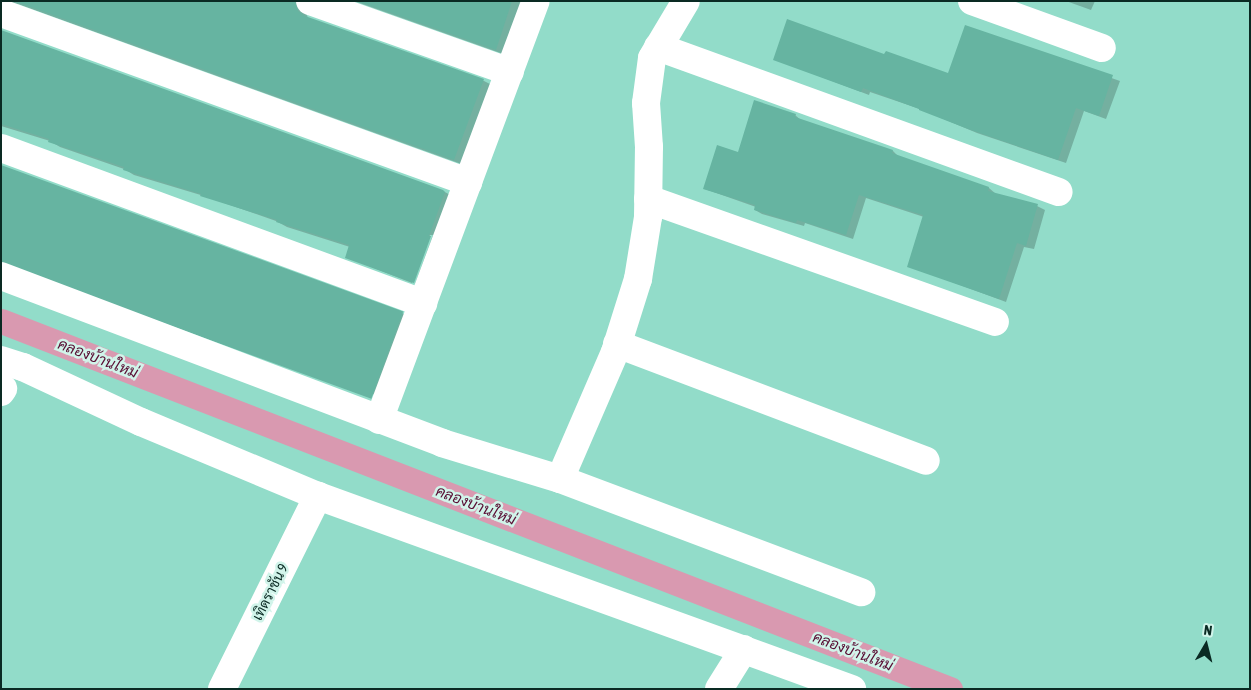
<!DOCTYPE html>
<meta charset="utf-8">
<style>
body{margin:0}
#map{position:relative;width:1251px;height:690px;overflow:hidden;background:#92dcc9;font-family:"Asap Condensed",Sarabun,sans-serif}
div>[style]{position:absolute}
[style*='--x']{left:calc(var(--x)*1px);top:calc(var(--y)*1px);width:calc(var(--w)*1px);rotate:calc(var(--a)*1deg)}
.shadow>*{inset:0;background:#0003}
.canal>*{height:25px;margin:-12.5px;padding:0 12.5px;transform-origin:12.5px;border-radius:12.5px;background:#d999b0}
.building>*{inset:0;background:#66b4a1;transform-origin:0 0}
.minor>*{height:28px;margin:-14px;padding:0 14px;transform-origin:14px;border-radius:14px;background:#fff}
span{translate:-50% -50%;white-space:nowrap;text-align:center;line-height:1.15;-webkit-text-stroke:5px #d1f4ea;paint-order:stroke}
.street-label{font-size:14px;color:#0a2a23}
.water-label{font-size:15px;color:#590d33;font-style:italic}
.frame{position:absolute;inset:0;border:2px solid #0a2a23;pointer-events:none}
.north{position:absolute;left:1181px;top:620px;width:50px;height:50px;-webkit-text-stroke:4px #d1f4ea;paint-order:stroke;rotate:8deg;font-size:14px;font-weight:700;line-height:20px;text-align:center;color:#0a2a23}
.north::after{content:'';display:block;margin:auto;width:18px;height:22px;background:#0a2a23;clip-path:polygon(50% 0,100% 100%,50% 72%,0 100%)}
</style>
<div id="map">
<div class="shadow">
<i style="clip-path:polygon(1px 1px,306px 1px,305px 11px,308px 18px,484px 81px,494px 86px,464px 165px,18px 4px)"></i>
<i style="clip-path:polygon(354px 1px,526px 1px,506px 55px)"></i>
<i style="clip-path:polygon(1066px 1px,1095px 1px,1091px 10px)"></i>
<i style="clip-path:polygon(966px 27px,1120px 81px,1106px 119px,1084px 111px,1066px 163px,977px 133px,920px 109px,870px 92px,869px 95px,774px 59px,885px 56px,949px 74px)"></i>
<i style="clip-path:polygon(1px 31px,443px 191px,454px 197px,424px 288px,415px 284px,433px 235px,430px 235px,412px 283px,346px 257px,350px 247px,287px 227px,276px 221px,204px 196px,134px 175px,124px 169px,60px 147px,50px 141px,1px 126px)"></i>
<i style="clip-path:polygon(795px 115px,802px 121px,893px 151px,899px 157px,989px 188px,996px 194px,1037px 206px,1045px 210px,1034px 249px,1024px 247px,1006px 302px,909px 266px,924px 217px,866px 198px,853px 239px,805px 223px,804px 226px,762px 214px,755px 210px,756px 207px,705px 189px,739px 153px)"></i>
<i style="clip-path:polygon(402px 313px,413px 320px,384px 398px,168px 321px,157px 315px)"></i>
</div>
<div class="canal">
<i style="--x:1;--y:321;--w:1018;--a:21.2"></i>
</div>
<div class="building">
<i style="clip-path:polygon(14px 1px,295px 1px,298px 11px,305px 16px,484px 79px,454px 160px)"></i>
<i style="clip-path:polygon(357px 1px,512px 1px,496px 50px)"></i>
<i style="clip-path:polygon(787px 19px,884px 54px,886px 51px,948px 73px,965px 25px,1113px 75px,1099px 116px,1076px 108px,1058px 160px,968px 129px,919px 110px,919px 109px,863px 88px,861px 92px,773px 60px)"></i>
<i style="clip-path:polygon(1px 30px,443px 190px,445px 192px,429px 236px,431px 236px,414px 283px,345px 258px,349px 245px,276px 222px,277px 220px,200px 196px,201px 194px,123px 170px,124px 167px,48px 142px,49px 139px,1px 124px)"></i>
<i style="clip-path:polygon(754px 100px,796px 114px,795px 117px,893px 150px,892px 153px,989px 187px,988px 191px,1038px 204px,1026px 246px,1017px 243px,999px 299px,907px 267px,923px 215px,859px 195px,846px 235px,797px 220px,796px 223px,754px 210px,755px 205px,703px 189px,717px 145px,738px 152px)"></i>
<i style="left:1px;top:165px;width:428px;height:93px;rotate:20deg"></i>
</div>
<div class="minor">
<i style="--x:310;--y:1;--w:212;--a:19.5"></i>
<i style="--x:972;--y:1;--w:138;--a:19.9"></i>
<i style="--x:1;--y:13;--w:497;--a:19.9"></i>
<i style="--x:658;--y:47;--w:426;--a:19.9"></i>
<i style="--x:1;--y:148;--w:450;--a:20.2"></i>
<i style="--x:648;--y:199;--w:368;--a:19.5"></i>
<i style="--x:1;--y:276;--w:472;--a:20.7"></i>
<i style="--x:442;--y:443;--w:123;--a:17"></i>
<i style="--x:560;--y:479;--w:322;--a:20.6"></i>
<i style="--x:617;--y:344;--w:330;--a:20.7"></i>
<i style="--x:1;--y:360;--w:23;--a:18"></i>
<i style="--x:23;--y:367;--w:130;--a:25"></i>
<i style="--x:141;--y:422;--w:192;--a:22.7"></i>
<i style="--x:318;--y:496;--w:568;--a:19.87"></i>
<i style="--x:1;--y:392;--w:4;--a:-56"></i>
<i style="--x:379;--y:420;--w:447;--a:-69.5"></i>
<i style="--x:560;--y:479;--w:138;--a:-66.6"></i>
<i style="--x:615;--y:352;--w:77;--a:-72.5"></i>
<i style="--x:638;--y:279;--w:63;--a:-80.8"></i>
<i style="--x:648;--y:217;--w:70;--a:-89.2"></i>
<i style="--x:649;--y:147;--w:44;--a:-93.9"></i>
<i style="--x:646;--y:103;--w:45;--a:-82.4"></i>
<i style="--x:652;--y:58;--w:66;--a:-59.2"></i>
<i style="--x:222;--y:689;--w:216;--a:-63.6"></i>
<i style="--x:719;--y:689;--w:47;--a:-58"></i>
</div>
<div class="street-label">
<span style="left:270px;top:592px;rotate:-63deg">เทิดราชัน 9</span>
</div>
<div class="water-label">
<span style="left:98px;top:358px;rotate:21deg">คลองบ้านใหม่</span>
<span style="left:476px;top:505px;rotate:21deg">คลองบ้านใหม่</span>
<span style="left:853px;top:651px;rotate:21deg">คลองบ้านใหม่</span>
</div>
<div class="frame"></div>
<div class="north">N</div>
</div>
